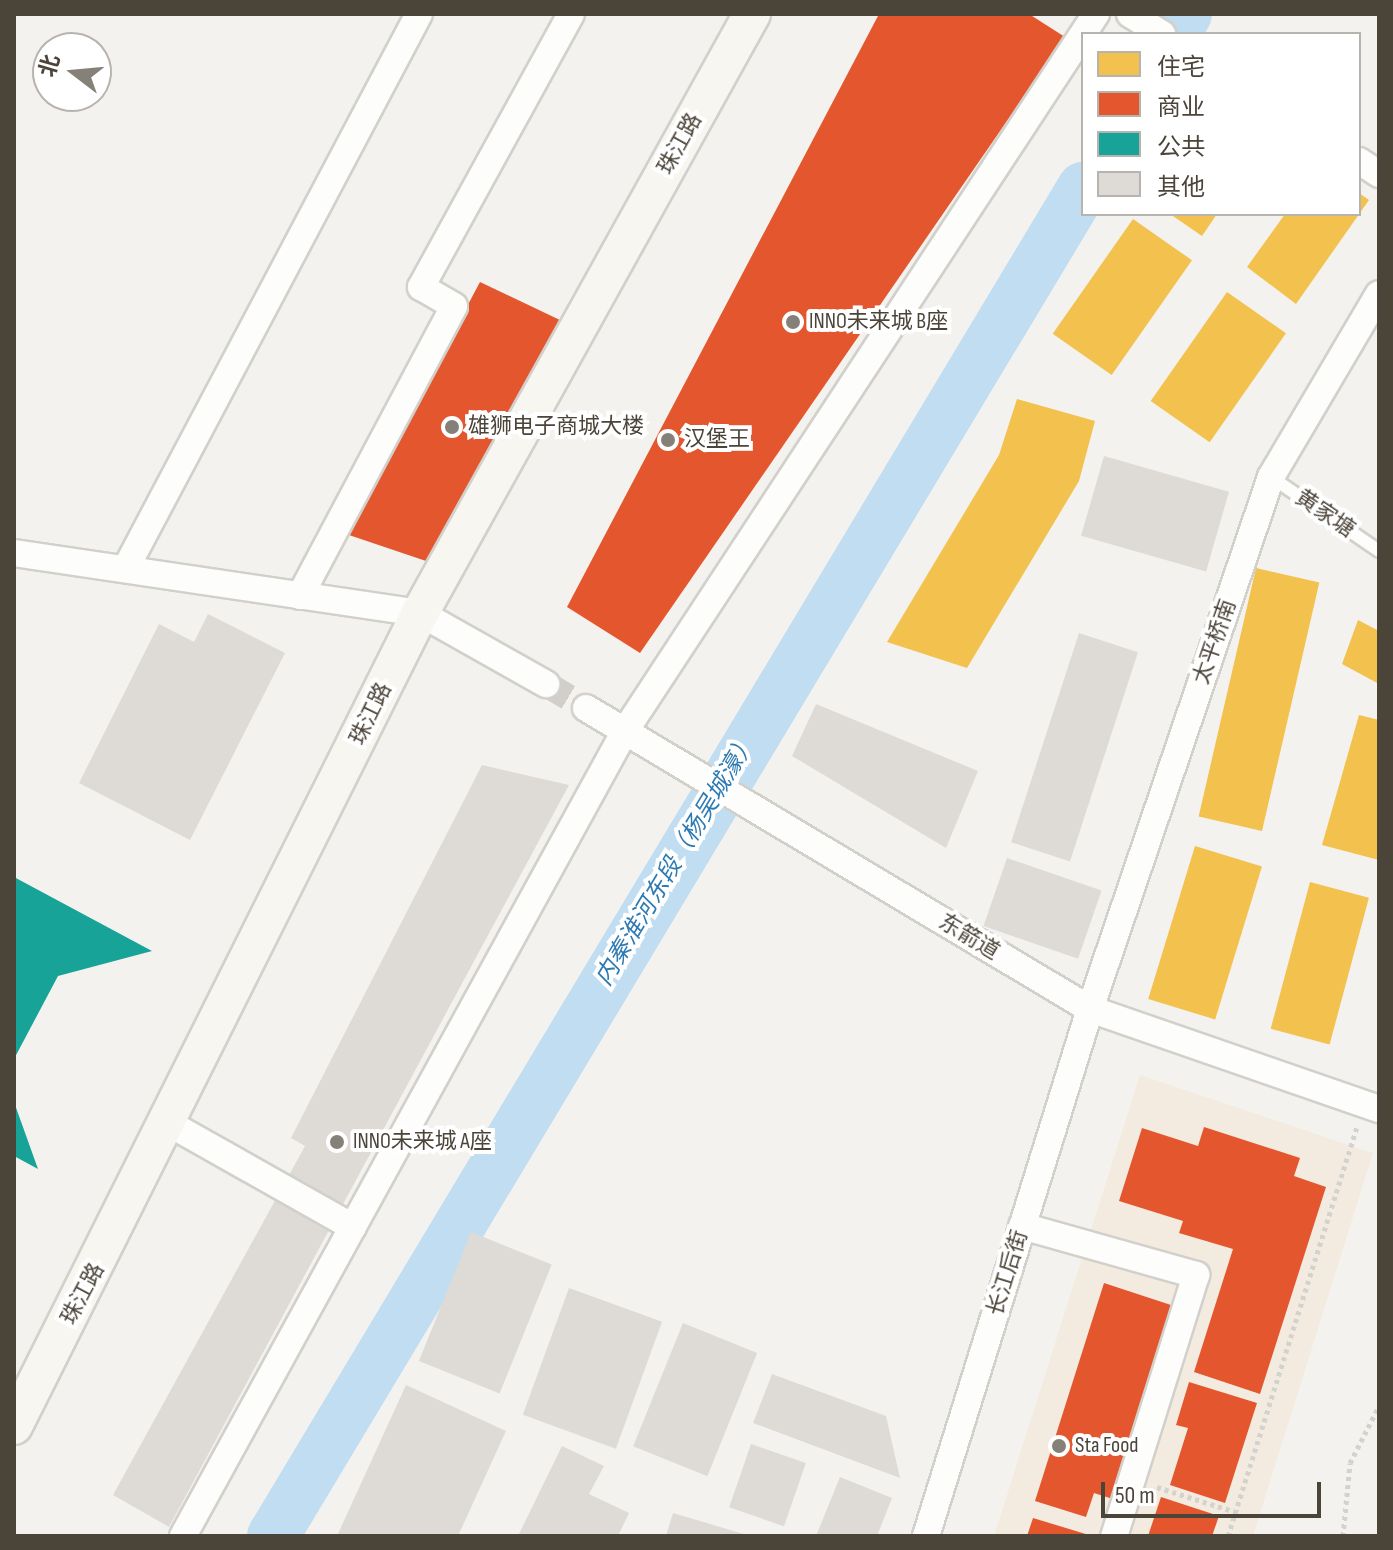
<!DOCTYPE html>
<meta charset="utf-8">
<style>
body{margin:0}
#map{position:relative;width:1393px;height:1550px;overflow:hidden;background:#f4f2ee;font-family:"Sofia Sans Condensed","Noto Sans SC",sans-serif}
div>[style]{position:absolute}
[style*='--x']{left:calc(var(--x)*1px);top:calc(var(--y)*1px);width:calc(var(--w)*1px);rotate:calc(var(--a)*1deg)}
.commercial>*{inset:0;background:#f3ebdf}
.homes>*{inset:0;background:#f2c14e;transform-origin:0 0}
.shops>*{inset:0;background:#e4572e}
.public>*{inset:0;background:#17a398}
.river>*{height:52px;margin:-26px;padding:0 26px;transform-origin:26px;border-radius:26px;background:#c0ddf1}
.building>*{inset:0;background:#dedbd6;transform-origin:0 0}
.street-tunnel>*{height:26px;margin-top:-13px;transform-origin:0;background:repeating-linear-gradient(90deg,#d2cfca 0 26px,transparent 0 39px)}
.path>*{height:5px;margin-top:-2.5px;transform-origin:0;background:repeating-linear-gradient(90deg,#d3d2cc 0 4px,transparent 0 8px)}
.roads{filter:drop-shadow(2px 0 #d2d0cb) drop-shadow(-2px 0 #d2d0cb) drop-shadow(0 2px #d2d0cb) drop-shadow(0 -2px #d2d0cb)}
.lane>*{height:12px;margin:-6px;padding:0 6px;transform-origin:6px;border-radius:6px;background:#fdfdfc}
.street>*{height:26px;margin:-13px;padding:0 13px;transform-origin:13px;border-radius:13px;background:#fdfdfc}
.secondary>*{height:36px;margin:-18px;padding:0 18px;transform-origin:18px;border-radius:18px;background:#f7f6f1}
.dots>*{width:22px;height:22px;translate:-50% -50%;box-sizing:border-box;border:4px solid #fff;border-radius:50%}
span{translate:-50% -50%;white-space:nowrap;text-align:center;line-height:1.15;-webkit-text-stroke:8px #fff;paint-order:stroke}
.street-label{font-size:22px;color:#4b4439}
.poi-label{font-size:22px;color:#4b4439}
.left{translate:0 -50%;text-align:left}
.water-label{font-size:24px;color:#2e7ab2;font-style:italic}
.frame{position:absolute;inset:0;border:16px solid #4b4439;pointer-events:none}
.legend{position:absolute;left:1081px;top:32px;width:280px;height:184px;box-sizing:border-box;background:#fff;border:2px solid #b7b4b0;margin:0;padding:10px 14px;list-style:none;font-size:24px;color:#4b4439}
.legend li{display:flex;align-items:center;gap:16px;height:40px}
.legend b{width:40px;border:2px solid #b7b4b0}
.north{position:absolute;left:32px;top:32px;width:80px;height:80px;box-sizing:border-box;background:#fff;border:2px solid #b7b4b0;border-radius:50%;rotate:286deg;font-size:22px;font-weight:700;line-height:32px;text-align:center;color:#4b4439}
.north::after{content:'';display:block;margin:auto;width:28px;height:36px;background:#868178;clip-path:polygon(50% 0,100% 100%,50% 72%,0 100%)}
.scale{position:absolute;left:1101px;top:1482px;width:220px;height:36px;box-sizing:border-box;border:4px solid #4b4439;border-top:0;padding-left:10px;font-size:24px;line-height:28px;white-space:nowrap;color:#4b4439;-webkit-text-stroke:6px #fff;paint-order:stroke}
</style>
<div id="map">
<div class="commercial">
<i style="clip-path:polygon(1140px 1075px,1373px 1153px,1253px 1536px,994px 1536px)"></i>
</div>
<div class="homes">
<i style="clip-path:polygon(1359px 193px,1369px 200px,1296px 304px,1247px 267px,1285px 214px,1359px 214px)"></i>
<i style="clip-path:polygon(1170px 214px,1217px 214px,1202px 236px)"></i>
<i style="left:1133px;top:219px;width:72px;height:140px;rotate:35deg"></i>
<i style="left:1227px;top:292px;width:72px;height:133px;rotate:35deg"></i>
<i style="clip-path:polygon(1017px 399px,1095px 421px,1079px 481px,967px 668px,887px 642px,999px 455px)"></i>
<i style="left:1256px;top:568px;width:65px;height:255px;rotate:13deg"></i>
<i style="clip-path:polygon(1358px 620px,1379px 631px,1379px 684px,1342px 664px)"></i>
<i style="clip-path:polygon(1359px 715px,1379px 720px,1379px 860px,1322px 845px)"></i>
<i style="left:1195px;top:846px;width:70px;height:160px;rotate:17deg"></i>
<i style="left:1310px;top:882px;width:61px;height:152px;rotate:15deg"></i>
</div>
<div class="shops">
<i style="clip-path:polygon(879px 14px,1029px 14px,1065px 37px,640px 653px,567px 607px)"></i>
<i style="clip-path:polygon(480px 282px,562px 321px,426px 561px,346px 534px)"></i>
<i style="clip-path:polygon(1204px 1127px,1300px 1158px,1294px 1176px,1326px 1187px,1260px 1394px,1194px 1372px,1233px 1249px,1179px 1233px,1183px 1221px,1119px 1201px,1142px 1128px,1198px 1146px)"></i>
<i style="clip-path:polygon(1104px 1283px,1177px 1307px,1116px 1500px,1094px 1493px,1086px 1517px,1035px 1501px)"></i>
<i style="clip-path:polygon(1189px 1382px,1257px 1403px,1225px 1503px,1170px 1485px,1188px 1428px,1176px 1425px)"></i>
<i style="clip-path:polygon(1161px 1497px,1219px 1516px,1212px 1536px,1148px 1536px)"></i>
<i style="clip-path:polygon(1033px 1518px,1089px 1535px,1088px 1536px,1027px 1536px)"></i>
</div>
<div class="public">
<i style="clip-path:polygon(14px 877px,152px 951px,58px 976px,14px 1059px)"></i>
<i style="clip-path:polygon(14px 1102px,38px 1169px,14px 1156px)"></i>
</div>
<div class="river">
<i style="--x:1174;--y:34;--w:23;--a:-59"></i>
<i style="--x:273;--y:1536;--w:1573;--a:-59"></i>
</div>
<div class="building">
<i style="left:1104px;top:456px;width:130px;height:83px;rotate:16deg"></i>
<i style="clip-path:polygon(208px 614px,285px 653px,190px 840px,79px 783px,159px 624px,194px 642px)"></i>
<i style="left:1079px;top:633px;width:62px;height:220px;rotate:18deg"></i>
<i style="clip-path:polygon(816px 704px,978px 771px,946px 848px,792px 756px)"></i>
<i style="clip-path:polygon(482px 765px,569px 785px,169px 1527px,113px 1495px,305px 1146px,291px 1138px)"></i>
<i style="left:1007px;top:858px;width:100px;height:72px;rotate:19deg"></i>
<i style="left:471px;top:1232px;width:87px;height:139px;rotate:22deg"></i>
<i style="left:569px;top:1288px;width:99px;height:135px;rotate:20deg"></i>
<i style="left:683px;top:1323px;width:80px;height:133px;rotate:22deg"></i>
<i style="clip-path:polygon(772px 1374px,886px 1416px,900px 1478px,753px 1423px)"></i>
<i style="clip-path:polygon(406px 1385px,506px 1431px,458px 1536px,337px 1536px)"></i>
<i style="left:751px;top:1444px;width:58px;height:67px;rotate:19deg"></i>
<i style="clip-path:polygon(562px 1446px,604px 1466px,589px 1494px,629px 1513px,618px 1536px,518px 1536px)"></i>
<i style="clip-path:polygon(840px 1477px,892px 1498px,877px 1536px,816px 1536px)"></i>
<i style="clip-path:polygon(673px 1513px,747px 1535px,746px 1536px,666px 1536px)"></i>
</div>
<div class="street-tunnel">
<i style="--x:546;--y:684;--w:47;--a:31"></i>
</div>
<div class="path">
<i style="--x:1157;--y:1487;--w:83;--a:17.6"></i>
<i style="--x:1228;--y:1536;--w:428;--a:-72.5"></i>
<i style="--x:1343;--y:1536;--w:73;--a:-84.5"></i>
<i style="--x:1350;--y:1463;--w:64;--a:-63"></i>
</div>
<div class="roads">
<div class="lane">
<i style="--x:1271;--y:477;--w:131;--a:34.4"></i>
</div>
<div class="street">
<i style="--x:1130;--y:14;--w:38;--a:32"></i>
<i style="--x:1359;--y:161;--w:24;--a:33"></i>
<i style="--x:14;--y:553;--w:410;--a:8.4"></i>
<i style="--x:420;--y:613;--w:145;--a:29.4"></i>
<i style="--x:127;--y:566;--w:624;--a:-62.12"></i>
<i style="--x:300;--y:596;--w:328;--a:-62"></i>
<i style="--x:454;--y:306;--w:38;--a:-150"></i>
<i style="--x:421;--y:287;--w:311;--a:-61.2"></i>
<i style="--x:586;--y:708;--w:587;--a:30.85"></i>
<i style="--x:1090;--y:1009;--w:306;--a:19.1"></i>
<i style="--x:170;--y:1124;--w:210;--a:29.4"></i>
<i style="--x:1022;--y:1226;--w:181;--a:15.7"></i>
<i style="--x:1196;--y:1275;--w:274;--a:107.4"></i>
<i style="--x:183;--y:1536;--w:918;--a:-61.23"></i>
<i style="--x:625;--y:731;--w:858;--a:-56.7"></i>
<i style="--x:926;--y:1536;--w:552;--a:-72.71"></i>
<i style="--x:1090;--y:1009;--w:562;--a:-71.21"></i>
<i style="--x:1271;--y:477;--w:212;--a:-59.5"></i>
</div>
<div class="secondary">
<i style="--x:14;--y:1426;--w:909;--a:-63.46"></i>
<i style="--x:420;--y:613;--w:685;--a:-61"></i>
</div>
</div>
<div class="dots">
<i style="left:793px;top:322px;background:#868178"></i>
<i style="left:452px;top:427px;background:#868178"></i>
<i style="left:668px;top:440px;background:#868178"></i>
<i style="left:337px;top:1142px;background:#868178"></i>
<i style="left:1059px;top:1446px;background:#868178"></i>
</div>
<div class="street-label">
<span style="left:680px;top:144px;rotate:-61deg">珠江路</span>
<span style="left:1325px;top:514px;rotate:34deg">黄家塘</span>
<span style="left:1215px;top:642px;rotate:-71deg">太平桥南</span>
<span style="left:371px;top:714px;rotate:-64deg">珠江路</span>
<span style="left:969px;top:937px;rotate:31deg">东箭道</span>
<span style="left:1008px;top:1273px;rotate:-73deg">长江后街</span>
<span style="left:83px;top:1294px;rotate:-62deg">珠江路</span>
</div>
<div class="poi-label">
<span class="left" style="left:809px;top:322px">INNO未来城 B座</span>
<span class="left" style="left:468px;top:427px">雄狮电子商城大楼</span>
<span class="left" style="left:684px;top:440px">汉堡王</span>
<span class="left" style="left:353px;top:1142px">INNO未来城 A座</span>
<span class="left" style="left:1075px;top:1446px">Sta Food</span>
</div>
<div class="water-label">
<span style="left:676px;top:860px;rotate:-59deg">内秦淮河东段（杨吴城濠）</span>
</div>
<div class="frame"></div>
<ul class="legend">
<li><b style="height:22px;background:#f2c14e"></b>住宅</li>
<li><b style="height:22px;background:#e4572e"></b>商业</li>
<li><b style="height:22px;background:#17a398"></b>公共</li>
<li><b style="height:22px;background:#dedbd6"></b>其他</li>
</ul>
<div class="north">北</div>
<div class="scale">50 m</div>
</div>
